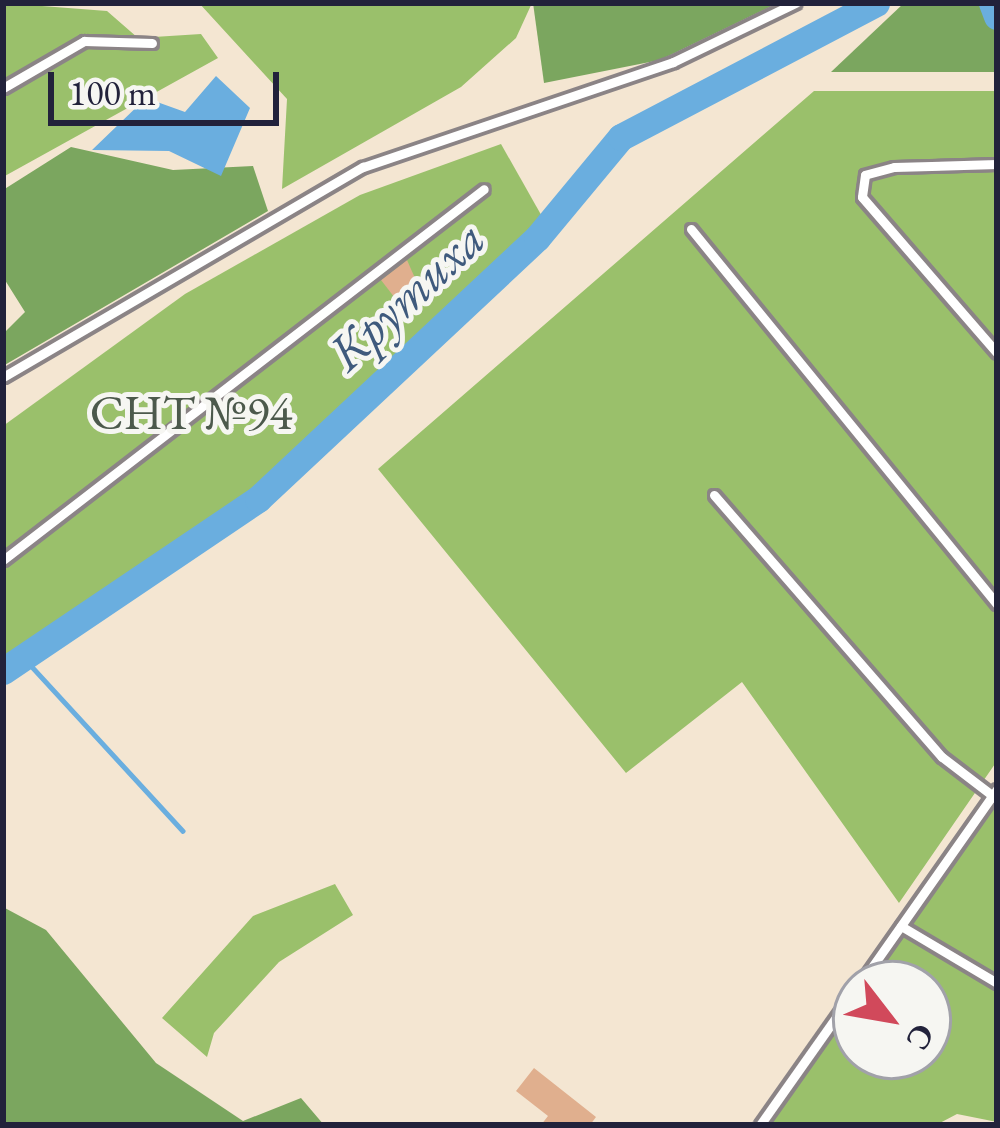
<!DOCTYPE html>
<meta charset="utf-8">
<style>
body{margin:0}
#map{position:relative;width:1000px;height:1128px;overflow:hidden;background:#f4e6d2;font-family:"EB Garamond",serif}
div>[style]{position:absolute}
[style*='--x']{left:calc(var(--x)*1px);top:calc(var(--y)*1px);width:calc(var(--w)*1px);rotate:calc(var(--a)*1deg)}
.green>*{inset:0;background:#9ac06b}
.forest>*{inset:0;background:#7ba65f}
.water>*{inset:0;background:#6aaedf}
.stream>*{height:4.5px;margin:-2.25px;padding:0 2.25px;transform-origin:2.25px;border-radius:2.25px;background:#6aaedf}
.river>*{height:27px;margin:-13.5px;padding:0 13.5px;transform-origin:13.5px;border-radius:13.5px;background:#6aaedf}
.building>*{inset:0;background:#e0af8e}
.roads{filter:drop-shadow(3px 0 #8b8486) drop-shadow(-3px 0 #8b8486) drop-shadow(0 3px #8b8486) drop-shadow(0 -3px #8b8486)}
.lane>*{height:9px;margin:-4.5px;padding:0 4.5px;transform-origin:4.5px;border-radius:4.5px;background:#fff}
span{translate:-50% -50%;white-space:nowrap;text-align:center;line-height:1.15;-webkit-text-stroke:10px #f6f6f2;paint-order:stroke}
.park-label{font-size:48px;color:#4c594c}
.water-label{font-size:51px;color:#3f5a7d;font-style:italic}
.frame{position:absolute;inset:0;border:6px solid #22223b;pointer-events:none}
.north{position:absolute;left:832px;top:960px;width:120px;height:120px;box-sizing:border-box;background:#f6f6f2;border:3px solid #a1a1a9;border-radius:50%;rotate:121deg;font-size:33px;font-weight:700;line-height:48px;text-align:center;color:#22223b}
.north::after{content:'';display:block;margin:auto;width:42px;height:54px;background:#d1495b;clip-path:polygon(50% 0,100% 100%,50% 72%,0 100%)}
.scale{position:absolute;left:48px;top:72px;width:231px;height:54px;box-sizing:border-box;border:6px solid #22223b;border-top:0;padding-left:15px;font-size:36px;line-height:42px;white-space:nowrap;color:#22223b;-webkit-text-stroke:9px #f6f6f2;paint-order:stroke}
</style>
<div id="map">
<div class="green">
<i style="clip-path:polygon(3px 3px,107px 11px,138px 38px,201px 34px,218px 58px,3px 177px)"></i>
<i style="clip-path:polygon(199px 3px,532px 3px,516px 38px,461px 87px,282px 189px,287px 99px)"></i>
<i style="clip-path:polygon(814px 91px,997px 91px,997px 761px,899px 903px,742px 682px,626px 773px,378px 469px)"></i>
<i style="clip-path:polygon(501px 144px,544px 220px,264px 489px,3px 662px,3px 426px,185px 294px,360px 195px)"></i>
<i style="clip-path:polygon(997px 792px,997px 1122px,957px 1114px,936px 1125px,766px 1125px,856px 993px,856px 1056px,928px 1056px,928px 984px,862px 984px)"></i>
<i style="clip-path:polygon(335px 884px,353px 915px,279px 962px,214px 1033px,207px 1057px,162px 1018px,253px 916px)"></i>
</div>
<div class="forest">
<i style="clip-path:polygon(533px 3px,778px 3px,660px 60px,544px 83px)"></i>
<i style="clip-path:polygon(904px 3px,997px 3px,997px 72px,831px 72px)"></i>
<i style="clip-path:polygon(71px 147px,173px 170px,253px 166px,268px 211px,3px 366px,3px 334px,25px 312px,3px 277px,3px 190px)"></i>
<i style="clip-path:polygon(3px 907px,46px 930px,156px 1063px,243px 1121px,301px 1098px,324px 1125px,3px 1125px)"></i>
</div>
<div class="water">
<i style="clip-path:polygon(216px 76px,250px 108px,221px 176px,169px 151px,92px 150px,146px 98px,185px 112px)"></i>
</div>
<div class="stream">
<i style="--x:23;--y:657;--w:236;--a:47.4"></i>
</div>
<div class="river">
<i style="--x:992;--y:3;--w:14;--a:69"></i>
<i style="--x:3;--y:671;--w:308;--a:-34"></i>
<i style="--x:258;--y:499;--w:382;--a:-43.1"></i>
<i style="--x:537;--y:238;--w:131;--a:-50.3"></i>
<i style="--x:621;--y:137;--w:288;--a:-27.7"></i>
</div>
<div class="building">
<i style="clip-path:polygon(407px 260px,418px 285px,398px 302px,381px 280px)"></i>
<i style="clip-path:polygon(534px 1068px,596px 1117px,590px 1125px,541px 1125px,548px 1116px,516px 1091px)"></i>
</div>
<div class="roads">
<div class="lane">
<i style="--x:3;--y:88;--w:94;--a:-30.1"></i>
<i style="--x:84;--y:41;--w:68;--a:1.7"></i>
<i style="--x:997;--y:164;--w:103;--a:178.3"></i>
<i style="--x:894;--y:167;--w:30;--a:165"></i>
<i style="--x:865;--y:175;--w:22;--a:98"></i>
<i style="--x:862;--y:197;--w:206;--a:49.1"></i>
<i style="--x:691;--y:229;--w:484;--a:50.8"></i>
<i style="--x:3;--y:377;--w:417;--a:-30.3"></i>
<i style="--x:363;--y:167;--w:327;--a:-18.7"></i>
<i style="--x:673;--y:62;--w:136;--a:-25.8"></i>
<i style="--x:714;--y:495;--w:347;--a:49"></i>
<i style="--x:942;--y:757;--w:69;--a:37.4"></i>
<i style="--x:3;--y:560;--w:607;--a:-37.64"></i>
<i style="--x:901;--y:926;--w:112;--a:30.7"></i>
<i style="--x:860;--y:984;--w:238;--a:-54.9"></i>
<i style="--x:760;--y:1125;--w:166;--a:-54.8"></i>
</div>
</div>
<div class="park-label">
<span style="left:191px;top:413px">СНТ №94</span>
</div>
<div class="water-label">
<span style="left:406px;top:295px;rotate:-43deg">Крутиха</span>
</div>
<div class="frame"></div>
<div class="north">С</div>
<div class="scale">100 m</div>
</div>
